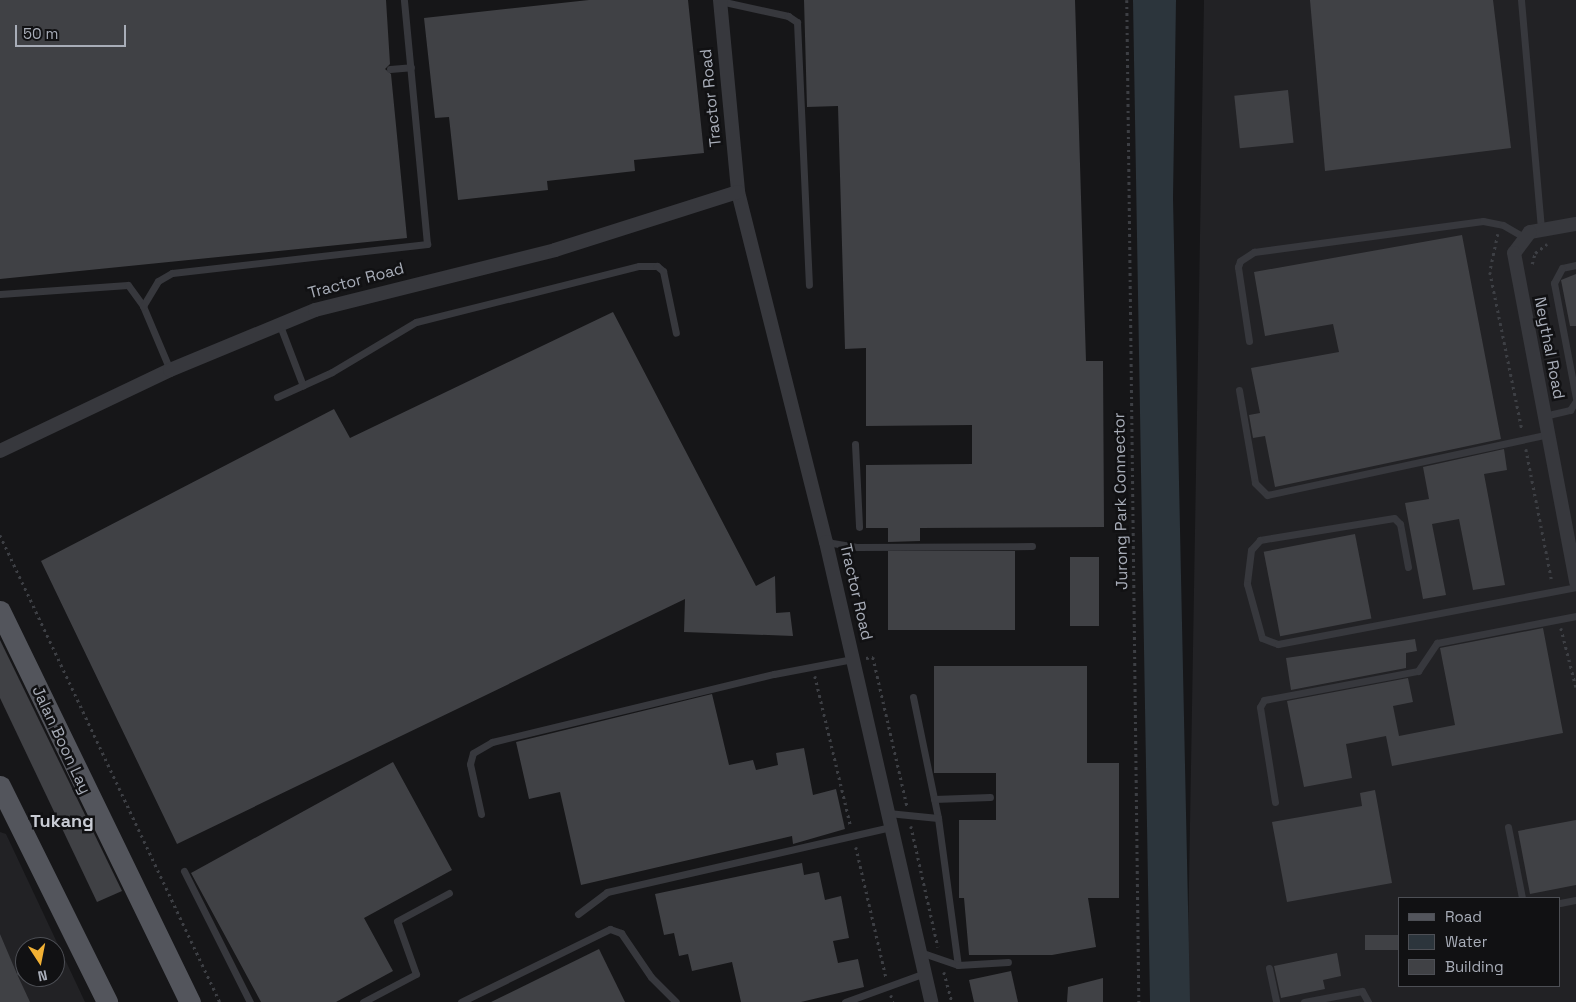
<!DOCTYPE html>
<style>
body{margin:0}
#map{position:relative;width:1576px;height:1002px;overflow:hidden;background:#161618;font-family:"Space Grotesk",sans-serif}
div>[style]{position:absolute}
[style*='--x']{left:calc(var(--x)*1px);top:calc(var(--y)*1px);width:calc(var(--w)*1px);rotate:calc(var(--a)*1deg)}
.built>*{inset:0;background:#222225}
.water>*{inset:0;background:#2c353c}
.building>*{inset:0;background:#404145;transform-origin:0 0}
.path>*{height:2.5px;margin-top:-1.25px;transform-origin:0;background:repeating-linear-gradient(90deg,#3d3f44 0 2.5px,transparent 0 6.5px)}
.lane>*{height:7px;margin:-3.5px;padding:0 3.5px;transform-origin:3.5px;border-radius:3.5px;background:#37383d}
.street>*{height:14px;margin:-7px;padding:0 7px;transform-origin:7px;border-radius:7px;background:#37383d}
.primary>*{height:21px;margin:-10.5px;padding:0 10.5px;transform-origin:10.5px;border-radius:10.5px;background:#53555c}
span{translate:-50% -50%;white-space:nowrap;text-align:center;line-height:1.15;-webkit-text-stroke:5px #111113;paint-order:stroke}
.street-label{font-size:16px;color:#a8adb8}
.neighbourhood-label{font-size:18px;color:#c9ccd4;font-weight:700}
.legend{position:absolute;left:1398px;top:897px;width:162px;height:90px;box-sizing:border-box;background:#111113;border:1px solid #4d4f55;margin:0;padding:6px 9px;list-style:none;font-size:15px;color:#a8adb8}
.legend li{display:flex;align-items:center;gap:10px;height:25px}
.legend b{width:25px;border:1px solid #4d4f55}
.north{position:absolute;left:15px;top:937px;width:50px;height:50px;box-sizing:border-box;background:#111113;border:1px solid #4d4f55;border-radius:50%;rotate:169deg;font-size:14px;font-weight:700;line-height:20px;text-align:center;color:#a8adb8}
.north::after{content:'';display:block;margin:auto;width:18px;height:22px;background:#f2b134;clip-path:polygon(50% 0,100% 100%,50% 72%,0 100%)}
.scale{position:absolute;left:15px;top:25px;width:111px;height:22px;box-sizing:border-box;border:2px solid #a8adb8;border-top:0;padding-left:6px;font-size:15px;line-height:18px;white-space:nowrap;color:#a8adb8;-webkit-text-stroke:4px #111113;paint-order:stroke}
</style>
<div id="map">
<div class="built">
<i style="clip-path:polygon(evenodd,1204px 0,1576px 0,1576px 1002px,1187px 1002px,1204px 0,1400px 898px,1560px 898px,1560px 986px,1400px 986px,1400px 898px)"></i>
<i style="clip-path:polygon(evenodd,0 832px,6px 834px,85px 1002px,0 1002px,0 832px,25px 947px,55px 947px,55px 977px,25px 977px,25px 947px)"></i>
</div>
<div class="water">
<i style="clip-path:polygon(1133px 0,1176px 0,1173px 198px,1190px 1002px,1150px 1002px)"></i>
</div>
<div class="building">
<i style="clip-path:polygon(0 0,386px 0,390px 64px,385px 69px,391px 74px,407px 238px,0 279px)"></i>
<i style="clip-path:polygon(589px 0,688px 0,704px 153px,634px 160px,635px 171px,547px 181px,548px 190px,458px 200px,449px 117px,435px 118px,424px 18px)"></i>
<i style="clip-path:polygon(804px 0,1075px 0,1086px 361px,1103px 361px,1104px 527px,920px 528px,920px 541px,888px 542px,888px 528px,866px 528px,866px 465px,972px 464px,972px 425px,866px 426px,866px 348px,845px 349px,838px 106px,807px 107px)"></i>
<i style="clip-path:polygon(1310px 0,1493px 0,1511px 148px,1325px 171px)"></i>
<i style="left:1288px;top:90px;width:53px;height:54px;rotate:84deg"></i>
<i style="clip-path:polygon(1462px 235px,1501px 439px,1275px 487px,1265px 436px,1253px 438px,1249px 415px,1260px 413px,1251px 368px,1339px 352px,1333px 324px,1265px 336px,1254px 272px)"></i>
<i style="clip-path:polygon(1576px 274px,1576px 326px,1570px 326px,1561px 280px)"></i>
<i style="clip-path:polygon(613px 312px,756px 586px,775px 576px,776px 613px,790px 612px,793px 636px,684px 632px,685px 599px,177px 844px,41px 561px,334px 409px,350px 438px)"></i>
<i style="clip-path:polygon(1504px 449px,1507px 470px,1484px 474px,1505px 585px,1473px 590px,1459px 519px,1432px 524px,1446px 595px,1423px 599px,1405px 503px,1429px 499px,1423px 467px)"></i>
<i style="left:1355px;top:534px;width:86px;height:93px;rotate:79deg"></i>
<i style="left:1015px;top:551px;width:79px;height:127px;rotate:90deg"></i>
<i style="left:1070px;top:557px;width:29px;height:69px"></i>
<i style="clip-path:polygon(1543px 628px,1563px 733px,1392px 766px,1386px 736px,1346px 744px,1352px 778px,1304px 787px,1287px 701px,1408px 678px,1413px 702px,1393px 706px,1399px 736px,1455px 725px,1440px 648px)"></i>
<i style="clip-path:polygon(1415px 639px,1417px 651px,1406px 653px,1406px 668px,1291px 690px,1286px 658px)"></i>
<i style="clip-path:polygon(0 640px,122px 891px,97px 902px,0 698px)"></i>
<i style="clip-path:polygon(934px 666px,1087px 666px,1087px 763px,1119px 763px,1119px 898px,1088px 898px,1096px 947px,1052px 955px,969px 955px,964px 898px,959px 898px,959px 820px,996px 820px,996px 773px,934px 773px)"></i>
<i style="clip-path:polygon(712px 694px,729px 765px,753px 760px,756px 770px,778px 765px,776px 753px,804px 748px,813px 795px,836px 789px,845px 829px,793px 844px,792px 836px,581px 885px,560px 792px,529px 799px,516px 742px)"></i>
<i style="clip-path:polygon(393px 762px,452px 870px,364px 918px,393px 971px,336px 1002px,261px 1002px,191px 873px)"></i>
<i style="clip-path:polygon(1375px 790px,1392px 883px,1287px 902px,1272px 822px,1362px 806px,1360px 793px)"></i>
<i style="clip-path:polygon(1576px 820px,1576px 885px,1530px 894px,1518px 831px)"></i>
<i style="clip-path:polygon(802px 863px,804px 875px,819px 872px,825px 900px,841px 896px,849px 938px,833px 941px,838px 963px,858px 959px,864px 987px,801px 1002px,741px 1002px,732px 962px,692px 971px,688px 954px,679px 956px,674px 933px,664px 935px,655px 894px)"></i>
<i style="clip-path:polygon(0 934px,17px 974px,30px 1002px,0 1002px)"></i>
<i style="left:1400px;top:935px;width:15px;height:35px;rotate:90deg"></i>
<i style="clip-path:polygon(599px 949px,625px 1002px,491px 1002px)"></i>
<i style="clip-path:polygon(1337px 953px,1341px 976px,1323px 980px,1325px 989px,1281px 998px,1274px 966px)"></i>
<i style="clip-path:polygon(1011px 971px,1018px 1002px,974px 1002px,969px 980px)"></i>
<i style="clip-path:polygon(1103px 978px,1103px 1002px,1067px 1002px,1068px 987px)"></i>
</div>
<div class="path">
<i style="--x:1127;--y:0;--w:1002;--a:89.31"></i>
<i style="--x:1498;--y:234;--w:39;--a:102"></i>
<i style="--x:1490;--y:272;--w:160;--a:78.5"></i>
<i style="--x:1532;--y:264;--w:11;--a:-75"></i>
<i style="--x:1535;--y:253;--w:15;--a:-37"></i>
<i style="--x:1526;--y:449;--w:135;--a:78.9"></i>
<i style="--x:0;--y:535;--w:516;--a:64.78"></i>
<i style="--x:1561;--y:628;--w:61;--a:75.7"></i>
<i style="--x:866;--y:658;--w:7;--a:-8"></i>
<i style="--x:873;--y:657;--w:153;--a:77.1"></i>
<i style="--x:815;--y:676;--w:155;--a:76.6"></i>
<i style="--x:911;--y:826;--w:124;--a:77.4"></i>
<i style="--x:856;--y:847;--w:133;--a:77"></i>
<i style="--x:55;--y:957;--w:9;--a:-27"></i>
<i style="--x:944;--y:972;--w:31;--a:75"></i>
<i style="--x:17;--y:974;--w:9;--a:-27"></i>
<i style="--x:891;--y:995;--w:7;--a:74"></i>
</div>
<div class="lane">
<i style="--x:1521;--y:0;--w:229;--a:85"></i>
<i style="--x:720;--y:1;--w:70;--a:12.4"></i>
<i style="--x:788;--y:16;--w:11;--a:34"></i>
<i style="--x:797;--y:22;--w:263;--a:87.4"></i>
<i style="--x:390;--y:69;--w:21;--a:-5"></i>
<i style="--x:1576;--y:265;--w:14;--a:168"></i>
<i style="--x:1562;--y:268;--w:17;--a:118"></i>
<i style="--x:1554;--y:283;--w:117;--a:79.2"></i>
<i style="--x:0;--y:294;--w:128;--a:-4"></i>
<i style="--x:128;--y:285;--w:26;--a:54"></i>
<i style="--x:143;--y:306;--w:69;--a:67.1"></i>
<i style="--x:143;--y:306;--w:29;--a:-59"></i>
<i style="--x:158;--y:281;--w:16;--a:-30"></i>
<i style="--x:172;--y:273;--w:257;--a:-6.5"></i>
<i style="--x:427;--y:244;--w:245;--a:-95.4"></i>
<i style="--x:279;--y:323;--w:67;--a:69.1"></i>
<i style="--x:1249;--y:341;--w:75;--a:-98.5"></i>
<i style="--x:1238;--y:267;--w:6;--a:-72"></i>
<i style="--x:1240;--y:261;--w:17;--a:-33"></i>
<i style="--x:1254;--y:252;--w:231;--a:-7.7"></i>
<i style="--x:1483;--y:221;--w:20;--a:11"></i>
<i style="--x:1503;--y:225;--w:24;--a:30"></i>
<i style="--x:1239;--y:390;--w:94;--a:80.2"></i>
<i style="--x:1255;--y:483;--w:17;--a:45"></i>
<i style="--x:1267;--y:495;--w:288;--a:-12.2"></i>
<i style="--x:277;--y:397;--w:60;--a:-24.4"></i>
<i style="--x:332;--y:372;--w:98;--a:-30.8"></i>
<i style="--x:416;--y:322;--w:230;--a:-14.1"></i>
<i style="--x:639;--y:266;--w:18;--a:0"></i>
<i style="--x:657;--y:266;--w:8;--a:40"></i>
<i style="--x:663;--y:271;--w:63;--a:78.2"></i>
<i style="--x:1544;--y:416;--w:27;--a:-13"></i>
<i style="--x:1570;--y:410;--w:11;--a:-56"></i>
<i style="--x:855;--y:444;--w:83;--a:87.2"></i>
<i style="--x:826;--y:542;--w:31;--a:9"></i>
<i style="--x:857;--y:547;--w:175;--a:-0.3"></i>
<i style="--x:1408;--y:567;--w:44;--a:-100.5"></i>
<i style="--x:1400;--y:524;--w:8;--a:-135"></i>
<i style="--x:1394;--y:518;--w:136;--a:170.7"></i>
<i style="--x:1260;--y:540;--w:13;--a:132"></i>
<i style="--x:1251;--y:550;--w:34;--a:97"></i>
<i style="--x:1247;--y:584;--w:56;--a:74.5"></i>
<i style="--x:1262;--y:638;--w:17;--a:21"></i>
<i style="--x:1278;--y:644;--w:303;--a:-10.8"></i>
<i style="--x:913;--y:697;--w:124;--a:78.3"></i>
<i style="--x:938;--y:818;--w:148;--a:82.3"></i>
<i style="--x:934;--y:799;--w:56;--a:-2"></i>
<i style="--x:1275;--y:802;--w:96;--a:-99"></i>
<i style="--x:1260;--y:707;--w:8;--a:-60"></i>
<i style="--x:1264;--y:700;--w:157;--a:-10.7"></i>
<i style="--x:1418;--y:671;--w:34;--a:-56"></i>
<i style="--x:1437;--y:643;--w:142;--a:-11"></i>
<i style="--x:888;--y:813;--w:50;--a:5.7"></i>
<i style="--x:481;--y:814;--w:51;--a:-102.4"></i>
<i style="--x:470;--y:764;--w:11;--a:-75"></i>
<i style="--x:473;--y:753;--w:22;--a:-30"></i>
<i style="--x:492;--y:742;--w:290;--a:-13.6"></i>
<i style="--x:774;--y:674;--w:80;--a:-10.8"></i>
<i style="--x:1508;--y:827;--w:72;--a:78.8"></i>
<i style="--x:184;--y:871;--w:147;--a:63.3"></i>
<i style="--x:1560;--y:903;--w:16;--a:-11"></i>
<i style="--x:578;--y:914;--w:36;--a:-37"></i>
<i style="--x:607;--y:892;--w:291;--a:-12.9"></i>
<i style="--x:920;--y:952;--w:40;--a:18.9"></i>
<i style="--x:958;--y:965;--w:50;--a:-3.4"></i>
<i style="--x:1269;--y:968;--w:35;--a:78"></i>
<i style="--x:363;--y:1002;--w:60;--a:-27.8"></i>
<i style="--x:416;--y:974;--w:56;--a:-109.7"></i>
<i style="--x:397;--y:921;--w:59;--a:-28.3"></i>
<i style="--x:461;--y:1002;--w:166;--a:-26.1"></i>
<i style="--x:610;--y:929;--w:12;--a:20"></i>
<i style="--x:621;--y:933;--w:53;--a:55.7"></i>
<i style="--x:651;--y:977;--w:35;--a:45"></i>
<i style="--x:845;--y:1002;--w:85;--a:-19.9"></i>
<i style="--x:1304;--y:1002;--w:59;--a:-10.7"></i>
<i style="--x:1362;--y:991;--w:13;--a:61"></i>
</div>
<div class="street">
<i style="--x:720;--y:0;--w:193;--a:84.6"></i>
<i style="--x:738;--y:192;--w:361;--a:75.9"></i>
<i style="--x:826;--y:542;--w:472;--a:77.1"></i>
<i style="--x:1576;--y:224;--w:47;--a:170.1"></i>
<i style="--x:1530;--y:232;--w:26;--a:127"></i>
<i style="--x:1514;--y:253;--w:335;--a:79.3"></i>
<i style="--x:0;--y:451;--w:188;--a:-25.5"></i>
<i style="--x:170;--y:370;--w:157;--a:-22.5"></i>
<i style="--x:315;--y:310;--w:247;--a:-14"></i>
<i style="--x:555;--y:250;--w:192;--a:-17.6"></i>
</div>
<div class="primary">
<i style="--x:0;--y:611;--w:435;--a:64.1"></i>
<i style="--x:0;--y:786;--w:241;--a:63.6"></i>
</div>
<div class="street-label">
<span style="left:711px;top:98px;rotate:-96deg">Tractor Road</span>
<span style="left:356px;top:281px;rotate:-15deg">Tractor Road</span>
<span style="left:1549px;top:348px;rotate:79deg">Neythal Road</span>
<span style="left:1121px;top:501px;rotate:-91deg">Jurong Park Connector</span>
<span style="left:856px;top:592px;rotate:77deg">Tractor Road</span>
<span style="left:61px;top:740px;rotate:65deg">Jalan Boon Lay</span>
</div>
<div class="neighbourhood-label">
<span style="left:62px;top:821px">Tukang</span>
</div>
<ul class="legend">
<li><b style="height:6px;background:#53555c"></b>Road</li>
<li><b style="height:14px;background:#2c353c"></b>Water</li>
<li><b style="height:14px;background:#404145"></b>Building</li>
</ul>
<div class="north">N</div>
<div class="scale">50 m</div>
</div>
